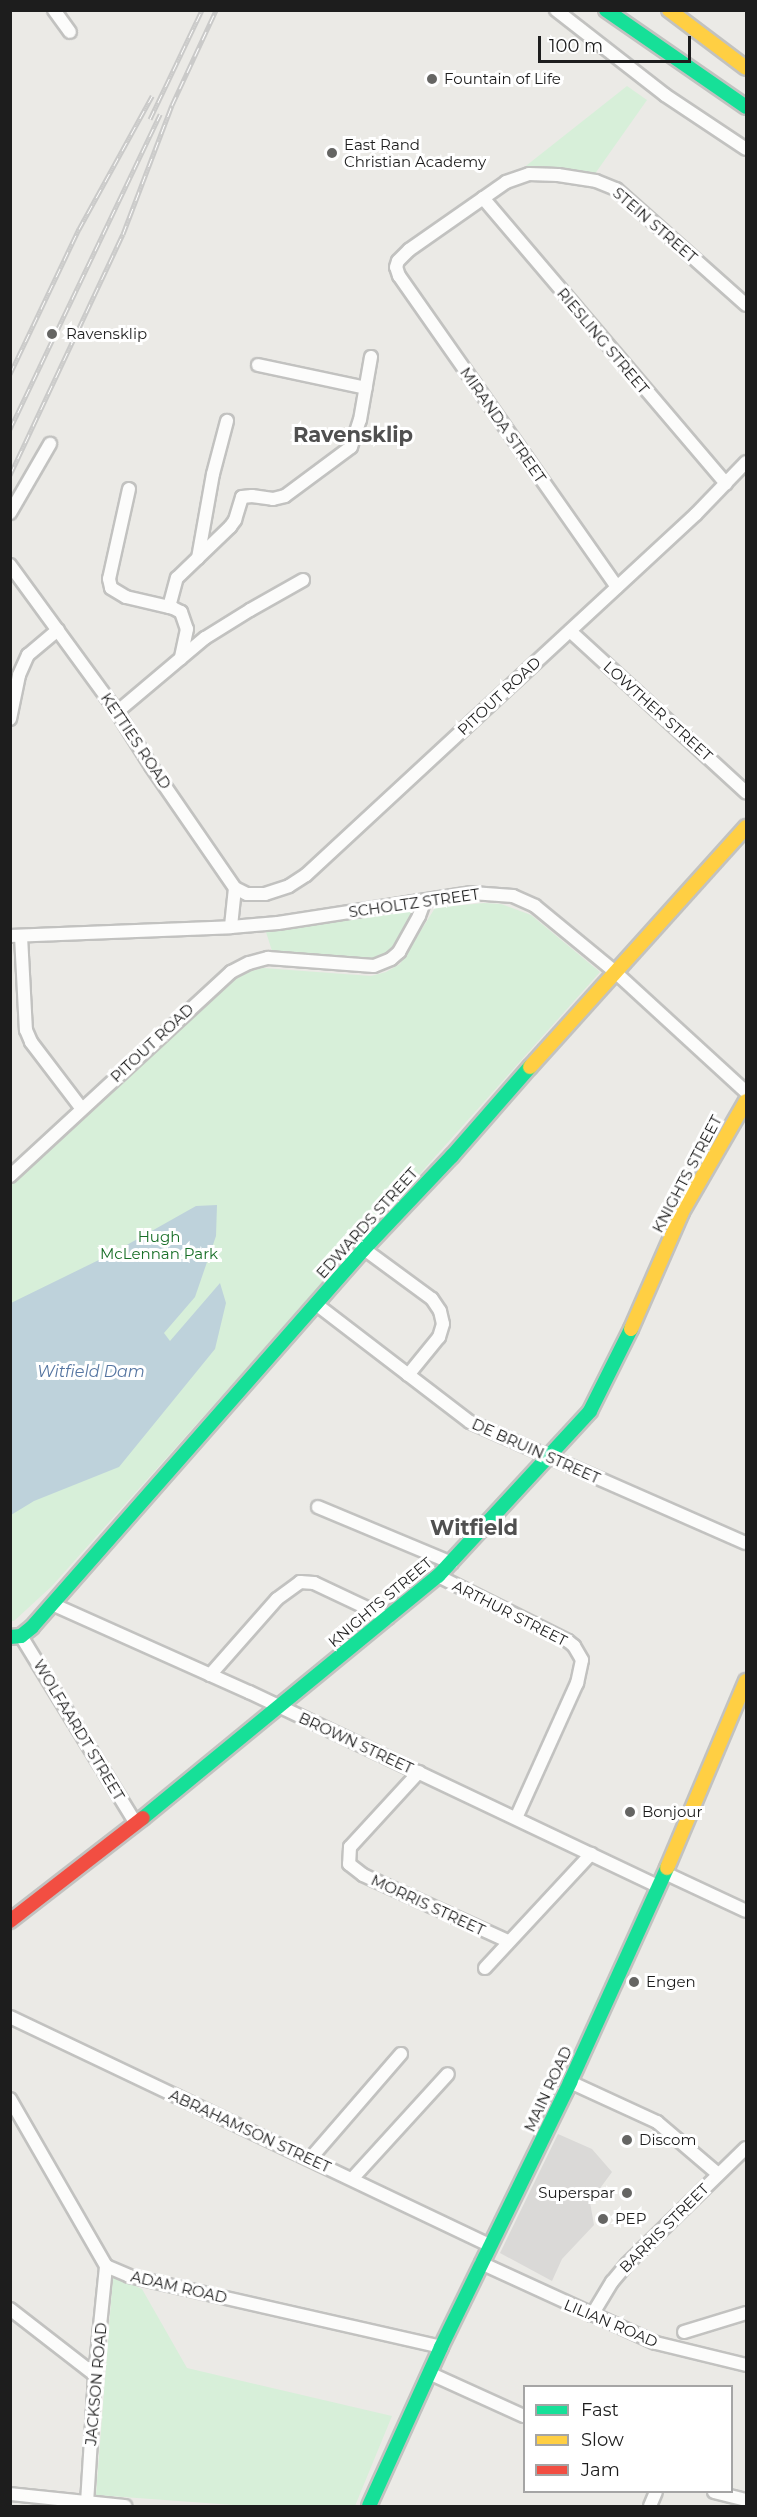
<!DOCTYPE html>
<style>
body{margin:0}
#map{position:relative;width:757px;height:2517px;overflow:hidden;background:#ebeae6;font-family:Montserrat,sans-serif}
div>[style]{position:absolute}
[style*='--x']{left:calc(var(--x)*1px);top:calc(var(--y)*1px);width:calc(var(--w)*1px);rotate:calc(var(--a)*1deg)}
.residential>*{inset:0;background:#dad9d7}
.park>*{inset:0;background:#d7efd9}
.water>*{inset:0;background:#bed2db}
.roads{filter:drop-shadow(2px 0 #c2c2c0) drop-shadow(-2px 0 #c2c2c0) drop-shadow(0 2px #c2c2c0) drop-shadow(0 -2px #c2c2c0)}
.street>*{height:12px;margin:-6px;padding:0 6px;transform-origin:6px;border-radius:6px;background:#fcfcfb}
.fast>*{height:14px;margin:-7px;padding:0 7px;transform-origin:7px;border-radius:7px;background:#16e098}
.slow>*{height:14px;margin:-7px;padding:0 7px;transform-origin:7px;border-radius:7px;background:#ffcf43}
.jam>*{height:14px;margin:-7px;padding:0 7px;transform-origin:7px;border-radius:7px;background:#f24e42}
.rail>*{height:5px;margin-top:-2.5px;transform-origin:0;background:repeating-linear-gradient(90deg,#fff 0 9px,#cacac9 0 18px);box-sizing:border-box;border-block:2px solid #cacac9}
.dots>*{width:16px;height:16px;translate:-50% -50%;box-sizing:border-box;border:3px solid #fff;border-radius:50%}
span{translate:-50% -50%;white-space:nowrap;text-align:center;line-height:1.15;-webkit-text-stroke:6px #fff;paint-order:stroke}
.poi-label{font-size:15px;color:#1d1d1d}
.left{translate:0 -50%;text-align:left}
.right{translate:-100% -50%;text-align:right}
.street-label{font-size:15px;color:#1d1d1d}
.park-label{font-size:15px;color:#186f27}
.water-label{font-size:16px;color:#5575a1;font-style:italic}
.district-label{font-size:21px;color:#505050;font-weight:700}
.frame{position:absolute;inset:0;border:12px solid #1d1d1d;pointer-events:none}
.legend{position:absolute;left:523px;top:2385px;width:210px;height:108px;box-sizing:border-box;background:#fff;border:2px solid #a5a5a5;margin:0;padding:8px 10px;list-style:none;font-size:18px;color:#1d1d1d}
.legend li{display:flex;align-items:center;gap:12px;height:30px}
.legend b{width:30px;border:2px solid #a5a5a5}
.scale{position:absolute;left:538px;top:36px;width:153px;height:27px;box-sizing:border-box;border:3px solid #1d1d1d;border-top:0;padding-left:8px;font-size:18px;line-height:21px;white-space:nowrap;color:#1d1d1d;-webkit-text-stroke:4px #fff;paint-order:stroke}
</style>
<div id="map">
<div class="residential">
<i style="clip-path:polygon(558px 2134px,592px 2149px,612px 2172px,590px 2202px,594px 2225px,562px 2259px,552px 2281px,500px 2253px)"></i>
</div>
<div class="park">
<i style="clip-path:polygon(627px 86px,647px 100px,592px 178px,522px 169px)"></i>
<i style="clip-path:polygon(484px 903px,501px 904px,531px 915px,600px 972px,52px 1586px,14px 1621px,11px 1621px,11px 1180px,228px 977px,263px 968px,371px 976px,386px 972px,400px 964px,435px 908px)"></i>
<i style="clip-path:polygon(418px 910px,386px 956px,370px 962px,273px 954px,266px 932px)"></i>
<i style="clip-path:polygon(113px 2276px,142px 2289px,187px 2368px,392px 2416px,355px 2506px,247px 2506px,96px 2495px)"></i>
</div>
<div class="water">
<i style="clip-path:polygon(217px 1205px,216px 1236px,195px 1297px,164px 1333px,170px 1341px,220px 1283px,226px 1303px,215px 1349px,119px 1467px,34px 1501px,11px 1515px,11px 1303px,109px 1255px,196px 1206px)"></i>
</div>
<div class="roads">
<div class="street">
<i style="--x:54;--y:10;--w:27;--a:54"></i>
<i style="--x:556;--y:10;--w:138;--a:37.9"></i>
<i style="--x:665;--y:95;--w:97;--a:33.7"></i>
<i style="--x:483;--y:198;--w:375;--a:49.6"></i>
<i style="--x:258;--y:365;--w:110;--a:12"></i>
<i style="--x:129;--y:489;--w:92;--a:102.5"></i>
<i style="--x:109;--y:579;--w:9;--a:77"></i>
<i style="--x:111;--y:588;--w:17;--a:31"></i>
<i style="--x:126;--y:597;--w:48;--a:13.2"></i>
<i style="--x:173;--y:608;--w:9;--a:27"></i>
<i style="--x:181;--y:612;--w:18;--a:71"></i>
<i style="--x:187;--y:629;--w:30;--a:102"></i>
<i style="--x:10;--y:513;--w:80;--a:-59.9"></i>
<i style="--x:198;--y:558;--w:85;--a:-79.9"></i>
<i style="--x:213;--y:474;--w:55;--a:-75.2"></i>
<i style="--x:10;--y:565;--w:182;--a:53.9"></i>
<i style="--x:117;--y:712;--w:64;--a:57.8"></i>
<i style="--x:151;--y:766;--w:148;--a:55.5"></i>
<i style="--x:235;--y:888;--w:39;--a:96"></i>
<i style="--x:617;--y:587;--w:380;--a:-125"></i>
<i style="--x:399;--y:276;--w:9;--a:-108"></i>
<i style="--x:396;--y:267;--w:6;--a:-72"></i>
<i style="--x:398;--y:261;--w:16;--a:-45"></i>
<i style="--x:409;--y:250;--w:118;--a:-35"></i>
<i style="--x:506;--y:182;--w:24;--a:-19"></i>
<i style="--x:529;--y:174;--w:29;--a:2"></i>
<i style="--x:558;--y:175;--w:38;--a:9"></i>
<i style="--x:596;--y:181;--w:22;--a:22"></i>
<i style="--x:616;--y:189;--w:174;--a:41.7"></i>
<i style="--x:169;--y:607;--w:30;--a:-75"></i>
<i style="--x:177;--y:578;--w:74;--a:-43.9"></i>
<i style="--x:230;--y:527;--w:9;--a:-54"></i>
<i style="--x:235;--y:520;--w:24;--a:-73"></i>
<i style="--x:242;--y:497;--w:10;--a:-6"></i>
<i style="--x:252;--y:496;--w:21;--a:8"></i>
<i style="--x:273;--y:499;--w:12;--a:-14"></i>
<i style="--x:285;--y:496;--w:82;--a:-36.6"></i>
<i style="--x:351;--y:447;--w:28;--a:-72"></i>
<i style="--x:360;--y:420;--w:64;--a:-80.1"></i>
<i style="--x:570;--y:631;--w:239;--a:42.5"></i>
<i style="--x:117;--y:712;--w:115;--a:-40.1"></i>
<i style="--x:205;--y:638;--w:53;--a:-31.9"></i>
<i style="--x:250;--y:610;--w:61;--a:-29.5"></i>
<i style="--x:10;--y:719;--w:45;--a:-78.4"></i>
<i style="--x:19;--y:675;--w:22;--a:-66"></i>
<i style="--x:28;--y:655;--w:39;--a:-40"></i>
<i style="--x:235;--y:888;--w:13;--a:27"></i>
<i style="--x:247;--y:894;--w:18;--a:0"></i>
<i style="--x:265;--y:894;--w:25;--a:-18"></i>
<i style="--x:289;--y:886;--w:20;--a:-33"></i>
<i style="--x:306;--y:875;--w:531;--a:-42.79"></i>
<i style="--x:696;--y:514;--w:72;--a:-46.1"></i>
<i style="--x:10;--y:936;--w:221;--a:-2.3"></i>
<i style="--x:231;--y:927;--w:47;--a:-4.9"></i>
<i style="--x:278;--y:923;--w:196;--a:-8.8"></i>
<i style="--x:472;--y:893;--w:41;--a:4.2"></i>
<i style="--x:513;--y:896;--w:24;--a:24"></i>
<i style="--x:535;--y:906;--w:102;--a:39.4"></i>
<i style="--x:614;--y:971;--w:179;--a:42.5"></i>
<i style="--x:21;--y:936;--w:94;--a:87"></i>
<i style="--x:26;--y:1030;--w:13;--a:67"></i>
<i style="--x:31;--y:1042;--w:84;--a:52.7"></i>
<i style="--x:10;--y:1176;--w:301;--a:-42.7"></i>
<i style="--x:231;--y:972;--w:20;--a:-27"></i>
<i style="--x:249;--y:963;--w:20;--a:-15"></i>
<i style="--x:268;--y:958;--w:106;--a:4.3"></i>
<i style="--x:374;--y:966;--w:18;--a:-22"></i>
<i style="--x:391;--y:959;--w:11;--a:-41"></i>
<i style="--x:399;--y:952;--w:41;--a:-60.9"></i>
<i style="--x:419;--y:916;--w:15;--a:-70"></i>
<i style="--x:364;--y:1249;--w:84;--a:36.3"></i>
<i style="--x:432;--y:1299;--w:14;--a:56"></i>
<i style="--x:440;--y:1311;--w:13;--a:77"></i>
<i style="--x:443;--y:1324;--w:14;--a:107"></i>
<i style="--x:439;--y:1337;--w:49;--a:129.2"></i>
<i style="--x:316;--y:1304;--w:194;--a:37.5"></i>
<i style="--x:470;--y:1422;--w:301;--a:23.7"></i>
<i style="--x:318;--y:1507;--w:145;--a:22.7"></i>
<i style="--x:438;--y:1576;--w:145;--a:26.6"></i>
<i style="--x:568;--y:1641;--w:8;--a:40"></i>
<i style="--x:574;--y:1646;--w:16;--a:60"></i>
<i style="--x:582;--y:1660;--w:24;--a:102"></i>
<i style="--x:577;--y:1683;--w:148;--a:114.3"></i>
<i style="--x:52;--y:1604;--w:216;--a:24.1"></i>
<i style="--x:249;--y:1692;--w:454;--a:25.4"></i>
<i style="--x:21;--y:1636;--w:220;--a:58.5"></i>
<i style="--x:210;--y:1675;--w:101;--a:-48.6"></i>
<i style="--x:277;--y:1599;--w:29;--a:-36"></i>
<i style="--x:300;--y:1582;--w:14;--a:4"></i>
<i style="--x:314;--y:1583;--w:82;--a:25.3"></i>
<i style="--x:419;--y:1772;--w:102;--a:132.6"></i>
<i style="--x:350;--y:1847;--w:17;--a:93"></i>
<i style="--x:349;--y:1864;--w:18;--a:38"></i>
<i style="--x:363;--y:1875;--w:159;--a:24.5"></i>
<i style="--x:665;--y:1873;--w:89;--a:25.1"></i>
<i style="--x:485;--y:1968;--w:156;--a:-47.1"></i>
<i style="--x:10;--y:2017;--w:530;--a:25.45"></i>
<i style="--x:570;--y:2082;--w:96;--a:24.7"></i>
<i style="--x:657;--y:2122;--w:80;--a:40.4"></i>
<i style="--x:10;--y:2099;--w:193;--a:60.1"></i>
<i style="--x:106;--y:2266;--w:25;--a:23"></i>
<i style="--x:129;--y:2276;--w:320;--a:12.8"></i>
<i style="--x:310;--y:2159;--w:139;--a:-49.1"></i>
<i style="--x:352;--y:2179;--w:142;--a:-47.6"></i>
<i style="--x:481;--y:2263;--w:192;--a:24.6"></i>
<i style="--x:656;--y:2343;--w:93;--a:13.7"></i>
<i style="--x:10;--y:2309;--w:108;--a:37.8"></i>
<i style="--x:592;--y:2315;--w:39;--a:-59"></i>
<i style="--x:612;--y:2282;--w:23;--a:-50"></i>
<i style="--x:627;--y:2264;--w:166;--a:-44.3"></i>
<i style="--x:684;--y:2332;--w:65;--a:-17"></i>
<i style="--x:429;--y:2373;--w:104;--a:24.4"></i>
<i style="--x:714;--y:2492;--w:33;--a:14"></i>
<i style="--x:10;--y:2494;--w:116;--a:6"></i>
<i style="--x:87;--y:2503;--w:128;--a:-86.4"></i>
<i style="--x:95;--y:2375;--w:110;--a:-84.2"></i>
<i style="--x:650;--y:2506;--w:15;--a:-67"></i>
</div>
<div class="fast">
<i style="--x:606;--y:10;--w:170;--a:34.7"></i>
<i style="--x:10;--y:1637;--w:11;--a:-5"></i>
<i style="--x:21;--y:1636;--w:14;--a:-39"></i>
<i style="--x:32;--y:1627;--w:503;--a:-48.71"></i>
<i style="--x:364;--y:1249;--w:128;--a:-46.6"></i>
<i style="--x:452;--y:1156;--w:118;--a:-48.8"></i>
<i style="--x:143;--y:1818;--w:382;--a:-39.4"></i>
<i style="--x:438;--y:1576;--w:224;--a:-47.3"></i>
<i style="--x:590;--y:1411;--w:92;--a:-63.4"></i>
<i style="--x:369;--y:2506;--w:175;--a:-65.6"></i>
<i style="--x:441;--y:2347;--w:295;--a:-64"></i>
<i style="--x:570;--y:2082;--w:235;--a:-65.6"></i>
</div>
<div class="slow">
<i style="--x:669;--y:10;--w:96;--a:37"></i>
<i style="--x:530;--y:1067;--w:323;--a:-48"></i>
<i style="--x:631;--y:1329;--w:128;--a:-66.4"></i>
<i style="--x:682;--y:1212;--w:128;--a:-60"></i>
<i style="--x:667;--y:1868;--w:203;--a:-67.1"></i>
</div>
<div class="jam">
<i style="--x:10;--y:1921;--w:168;--a:-37.8"></i>
</div>
</div>
<div class="rail">
<i style="--x:150;--y:119;--w:121;--a:-64.5"></i>
<i style="--x:10;--y:374;--w:161;--a:-64.6"></i>
<i style="--x:79;--y:229;--w:152;--a:-61.2"></i>
<i style="--x:10;--y:429;--w:349;--a:-64.5"></i>
<i style="--x:10;--y:475;--w:266;--a:-64.9"></i>
<i style="--x:123;--y:234;--w:138;--a:-69.2"></i>
<i style="--x:172;--y:105;--w:105;--a:-65.1"></i>
</div>
<div class="dots">
<i style="left:432px;top:79px;background:#656563"></i>
<i style="left:332px;top:153px;background:#656563"></i>
<i style="left:52px;top:334px;background:#656563"></i>
<i style="left:630px;top:1812px;background:#656563"></i>
<i style="left:634px;top:1982px;background:#656563"></i>
<i style="left:627px;top:2140px;background:#656563"></i>
<i style="left:627px;top:2193px;background:#656563"></i>
<i style="left:603px;top:2219px;background:#656563"></i>
</div>
<div class="poi-label">
<span class="left" style="left:444px;top:79px">Fountain of Life</span>
<span class="left" style="left:344px;top:153px">East Rand<br>Christian Academy</span>
<span class="left" style="left:66px;top:334px">Ravensklip</span>
<span class="left" style="left:642px;top:1812px">Bonjour</span>
<span class="left" style="left:646px;top:1982px">Engen</span>
<span class="left" style="left:639px;top:2140px">Discom</span>
<span class="right" style="left:615px;top:2193px">Superspar</span>
<span class="left" style="left:615px;top:2219px">PEP</span>
</div>
<div class="street-label">
<span style="left:655px;top:225px;rotate:41deg">STEIN STREET</span>
<span style="left:603px;top:341px;rotate:50deg">RIESLING STREET</span>
<span style="left:503px;top:425px;rotate:55deg">MIRANDA STREET</span>
<span style="left:499px;top:696px;rotate:-43deg">PITOUT ROAD</span>
<span style="left:658px;top:711px;rotate:42deg">LOWTHER STREET</span>
<span style="left:136px;top:741px;rotate:56deg">KETTIES ROAD</span>
<span style="left:414px;top:903px;rotate:-8deg">SCHOLTZ STREET</span>
<span style="left:152px;top:1043px;rotate:-43deg">PITOUT ROAD</span>
<span style="left:687px;top:1174px;rotate:-62deg">KNIGHTS STREET</span>
<span style="left:367px;top:1223px;rotate:-48deg">EDWARDS STREET</span>
<span style="left:536px;top:1451px;rotate:24deg">DE BRUIN STREET</span>
<span style="left:380px;top:1602px;rotate:-40deg">KNIGHTS STREET</span>
<span style="left:510px;top:1613px;rotate:27deg">ARTHUR STREET</span>
<span style="left:79px;top:1730px;rotate:59deg">WOLFAARDT STREET</span>
<span style="left:356px;top:1743px;rotate:25deg">BROWN STREET</span>
<span style="left:428px;top:1905px;rotate:25deg">MORRIS STREET</span>
<span style="left:548px;top:2089px;rotate:-65deg">MAIN ROAD</span>
<span style="left:250px;top:2131px;rotate:25deg">ABRAHAMSON STREET</span>
<span style="left:664px;top:2228px;rotate:-45deg">BARRIS STREET</span>
<span style="left:179px;top:2287px;rotate:13deg">ADAM ROAD</span>
<span style="left:611px;top:2323px;rotate:23deg">LILIAN ROAD</span>
<span style="left:96px;top:2384px;rotate:-85deg">JACKSON ROAD</span>
</div>
<div class="park-label">
<span style="left:159px;top:1245px">Hugh<br>McLennan Park</span>
</div>
<div class="water-label">
<span style="left:91px;top:1372px">Witfield Dam</span>
</div>
<div class="district-label">
<span style="left:353px;top:435px">Ravensklip</span>
<span style="left:474px;top:1528px">Witfield</span>
</div>
<div class="frame"></div>
<ul class="legend">
<li><b style="height:8px;background:#16e098"></b>Fast</li>
<li><b style="height:8px;background:#ffcf43"></b>Slow</li>
<li><b style="height:8px;background:#f24e42"></b>Jam</li>
</ul>
<div class="scale">100 m</div>
</div>
